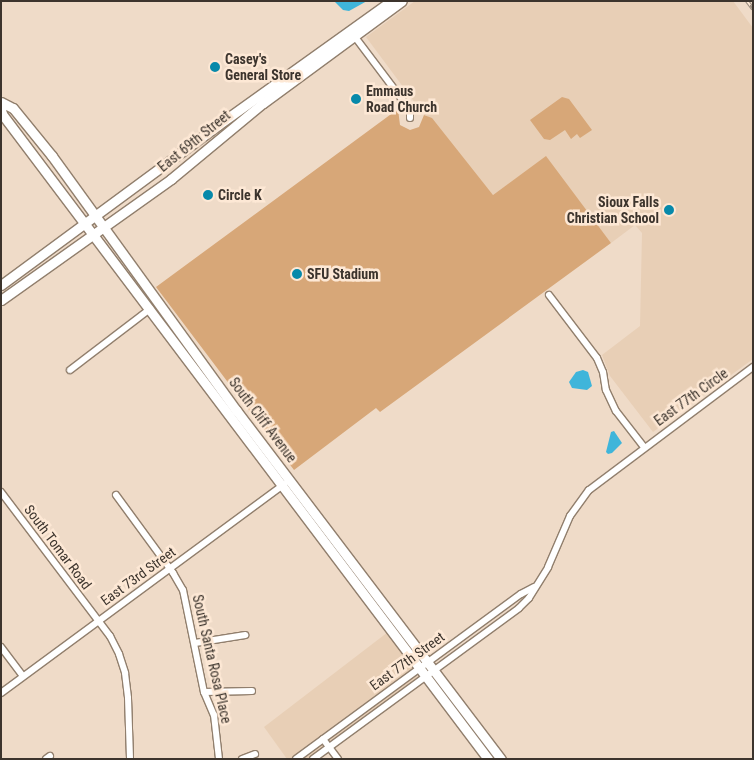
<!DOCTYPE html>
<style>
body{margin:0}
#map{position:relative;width:754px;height:760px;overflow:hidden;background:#efdbc8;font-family:"Roboto Condensed",sans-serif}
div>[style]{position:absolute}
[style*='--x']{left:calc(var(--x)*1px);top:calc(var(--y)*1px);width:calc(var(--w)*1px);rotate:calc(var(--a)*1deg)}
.built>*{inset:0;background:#e8cfb6}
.green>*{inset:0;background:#d7a778}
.water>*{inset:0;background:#3fb5da}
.roads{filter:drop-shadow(1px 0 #917f6d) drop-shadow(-1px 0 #917f6d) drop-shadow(0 1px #917f6d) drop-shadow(0 -1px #917f6d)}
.street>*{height:6px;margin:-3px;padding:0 3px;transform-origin:3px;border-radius:3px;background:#fff}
.secondary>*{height:9px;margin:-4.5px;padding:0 4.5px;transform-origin:4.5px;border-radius:4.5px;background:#fff}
.rail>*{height:4px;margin-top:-2px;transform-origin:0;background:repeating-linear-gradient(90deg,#fde8d5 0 5.5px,#9b8d7f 0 11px);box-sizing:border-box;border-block:1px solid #9b8d7f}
.dots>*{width:14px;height:14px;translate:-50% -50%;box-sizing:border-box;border:2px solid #fde8d5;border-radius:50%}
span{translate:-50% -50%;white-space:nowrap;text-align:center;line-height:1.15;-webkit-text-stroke:5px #fde8d5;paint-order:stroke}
.poi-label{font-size:14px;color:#3c342d;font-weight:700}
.left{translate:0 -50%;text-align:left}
.right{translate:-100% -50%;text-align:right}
.street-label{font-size:14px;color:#3c342d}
.frame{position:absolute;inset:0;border:2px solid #3c342d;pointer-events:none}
</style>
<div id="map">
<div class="built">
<i style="clip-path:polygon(415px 1px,733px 1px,753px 28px,753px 359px,653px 432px,610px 376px,602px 355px,640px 326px,642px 233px,635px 225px,611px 243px,546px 157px,493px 195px,427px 116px,424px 115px,366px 37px)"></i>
<i style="clip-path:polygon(388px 632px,419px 678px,313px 759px,287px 759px,264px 727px)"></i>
</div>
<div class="green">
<i style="clip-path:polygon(562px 97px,569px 99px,592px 130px,580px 138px,577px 134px,571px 139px,565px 130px,550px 140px,544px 139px,530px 120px)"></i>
<i style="clip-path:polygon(398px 109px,400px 125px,410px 130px,419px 127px,424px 115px,432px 118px,493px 195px,546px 156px,611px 243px,380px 412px,376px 408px,294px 470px,156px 287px)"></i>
</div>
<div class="water">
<i style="clip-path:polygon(334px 1px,367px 1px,349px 11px,343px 10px)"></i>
<i style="clip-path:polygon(583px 370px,588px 372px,592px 386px,587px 390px,572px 388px,569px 382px,576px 372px)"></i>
<i style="clip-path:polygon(614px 431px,622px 443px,612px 453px,608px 454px,606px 452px,611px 432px)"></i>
</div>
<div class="roads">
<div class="street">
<i style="--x:352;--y:33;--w:96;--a:53"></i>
<i style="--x:410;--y:110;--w:8;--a:90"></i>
<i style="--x:549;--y:295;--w:79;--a:52.7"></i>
<i style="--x:597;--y:358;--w:15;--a:67"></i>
<i style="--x:603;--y:372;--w:18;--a:81"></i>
<i style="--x:606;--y:390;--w:23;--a:65"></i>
<i style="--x:616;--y:411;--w:46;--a:52.1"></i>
<i style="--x:70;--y:370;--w:101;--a:-37.3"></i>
<i style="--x:1;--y:492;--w:181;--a:52.9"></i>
<i style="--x:110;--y:636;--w:20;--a:63"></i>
<i style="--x:119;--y:654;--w:20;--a:72"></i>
<i style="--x:125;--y:673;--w:25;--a:83"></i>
<i style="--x:128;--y:698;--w:61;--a:88.1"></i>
<i style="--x:116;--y:495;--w:97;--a:53.8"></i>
<i style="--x:173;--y:573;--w:20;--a:60"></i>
<i style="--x:183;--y:590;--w:104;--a:78.4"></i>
<i style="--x:204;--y:692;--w:25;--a:67"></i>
<i style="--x:214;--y:715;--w:44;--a:83.5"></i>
<i style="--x:195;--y:643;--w:51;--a:-9.1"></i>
<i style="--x:1;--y:647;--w:36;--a:53"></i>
<i style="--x:204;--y:692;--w:48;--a:-1.2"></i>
<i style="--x:1;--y:693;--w:352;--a:-36.4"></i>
<i style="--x:323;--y:739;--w:25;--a:53"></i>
<i style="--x:46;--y:759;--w:5;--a:-37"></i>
<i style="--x:242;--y:759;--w:14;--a:-21"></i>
<i style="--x:296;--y:759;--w:279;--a:-36.3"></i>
<i style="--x:521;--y:594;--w:15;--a:-28"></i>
<i style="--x:313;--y:759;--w:255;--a:-36.2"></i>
<i style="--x:519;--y:608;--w:14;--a:-45"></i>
<i style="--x:529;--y:598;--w:36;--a:-58"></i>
<i style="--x:548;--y:567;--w:56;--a:-66.7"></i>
<i style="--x:570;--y:516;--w:32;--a:-54"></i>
<i style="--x:589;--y:490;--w:205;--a:-36.9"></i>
</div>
<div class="secondary">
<i style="--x:1;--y:102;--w:13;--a:27"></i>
<i style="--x:13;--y:108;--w:62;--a:50.9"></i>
<i style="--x:52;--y:156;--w:314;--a:54.1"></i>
<i style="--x:236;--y:410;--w:438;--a:52.8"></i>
<i style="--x:1;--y:109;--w:5;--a:79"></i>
<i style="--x:2;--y:114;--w:808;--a:53"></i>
<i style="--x:1;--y:285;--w:270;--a:-36.4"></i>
<i style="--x:218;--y:125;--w:213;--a:-35.6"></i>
<i style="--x:1;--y:300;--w:209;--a:-35.4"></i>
<i style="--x:171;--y:179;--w:119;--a:-39.6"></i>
<i style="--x:263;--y:103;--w:172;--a:-36.3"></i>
</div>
</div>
<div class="rail">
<i style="--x:747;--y:1;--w:10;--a:53"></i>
</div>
<div class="dots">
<i style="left:215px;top:67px;background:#0789aa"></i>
<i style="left:356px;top:99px;background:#0789aa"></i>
<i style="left:208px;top:195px;background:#0789aa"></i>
<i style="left:669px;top:210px;background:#0789aa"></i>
<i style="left:297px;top:274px;background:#0789aa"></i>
</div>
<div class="poi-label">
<span class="left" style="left:225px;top:67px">Casey's<br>General Store</span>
<span class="left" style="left:366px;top:99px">Emmaus<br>Road Church</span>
<span class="left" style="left:218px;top:195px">Circle K</span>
<span class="right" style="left:659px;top:210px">Sioux Falls<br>Christian School</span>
<span class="left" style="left:307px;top:274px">SFU Stadium</span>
</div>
<div class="street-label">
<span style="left:194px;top:141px;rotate:-39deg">East 69th Street</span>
<span style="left:691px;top:397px;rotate:-36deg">East 77th Circle</span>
<span style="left:263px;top:420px;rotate:53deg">South Cliff Avenue</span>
<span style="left:58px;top:547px;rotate:53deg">South Tomar Road</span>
<span style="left:138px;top:576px;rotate:-36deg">East 73rd Street</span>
<span style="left:212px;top:659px;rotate:77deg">South Santa Rosa Place</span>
<span style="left:407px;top:661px;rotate:-36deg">East 77th Street</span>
</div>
<div class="frame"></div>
</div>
